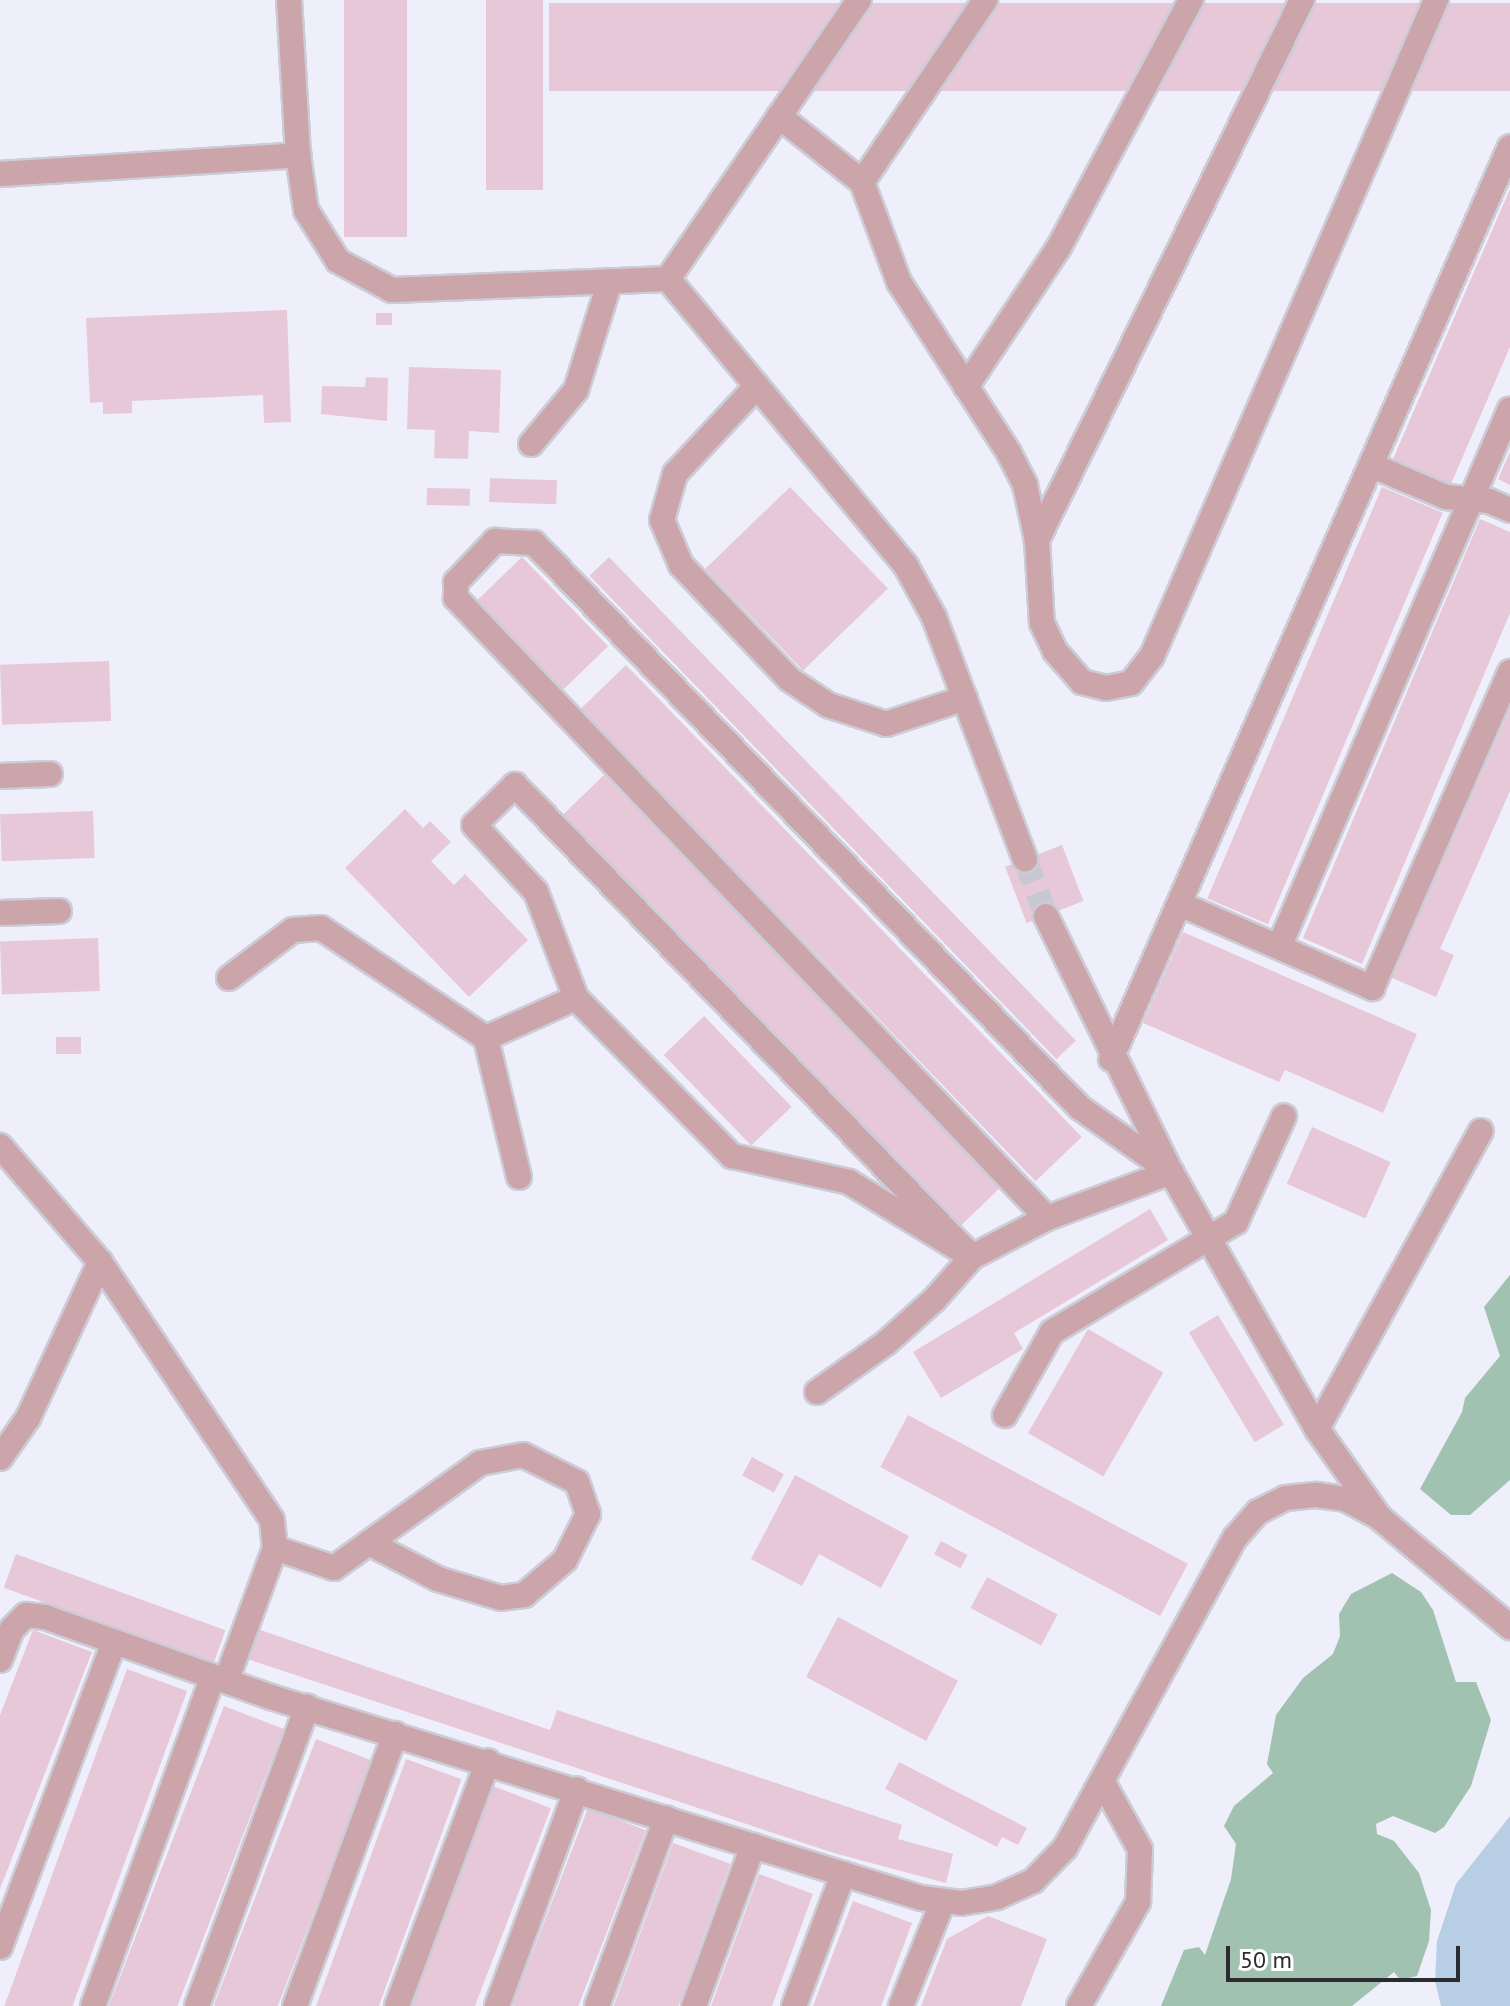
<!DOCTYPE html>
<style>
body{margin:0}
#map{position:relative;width:1510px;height:2006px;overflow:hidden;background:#efeffb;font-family:"PT Sans",sans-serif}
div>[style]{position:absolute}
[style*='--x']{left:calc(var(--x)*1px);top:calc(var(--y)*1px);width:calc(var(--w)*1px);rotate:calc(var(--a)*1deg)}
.forest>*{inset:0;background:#a1c1b1}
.water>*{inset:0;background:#b8cee5}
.building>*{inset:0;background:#e7c8d8;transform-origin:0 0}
.minor-tunnel>*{height:24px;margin-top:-12px;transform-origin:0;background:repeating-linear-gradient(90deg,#c8c8d2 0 24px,transparent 0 36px)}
.roads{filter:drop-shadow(2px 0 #ccccd6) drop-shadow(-2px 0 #ccccd6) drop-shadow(0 2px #ccccd6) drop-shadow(0 -2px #ccccd6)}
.minor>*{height:24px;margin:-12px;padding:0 12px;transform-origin:12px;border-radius:12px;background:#cba5aa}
span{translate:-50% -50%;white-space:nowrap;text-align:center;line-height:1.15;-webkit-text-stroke:8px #fff;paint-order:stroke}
.scale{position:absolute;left:1226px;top:1946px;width:234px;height:36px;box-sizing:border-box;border:4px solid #2c2c30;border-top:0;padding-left:10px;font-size:24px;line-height:28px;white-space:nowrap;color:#2c2c30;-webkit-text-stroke:6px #fff;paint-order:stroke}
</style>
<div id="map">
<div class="forest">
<i style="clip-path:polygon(1510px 1275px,1510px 1480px,1470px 1515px,1451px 1515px,1420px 1489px,1462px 1412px,1465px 1398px,1500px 1356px,1484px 1307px)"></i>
<i style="clip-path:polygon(1392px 1573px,1421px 1592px,1433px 1610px,1456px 1682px,1476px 1682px,1491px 1720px,1471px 1786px,1444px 1827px,1435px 1833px,1393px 1816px,1376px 1824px,1377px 1834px,1394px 1841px,1419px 1873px,1431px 1910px,1429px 1941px,1417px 1976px,1400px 1980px,1394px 1972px,1352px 2006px,1161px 2006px,1184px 1950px,1199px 1947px,1205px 1955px,1231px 1879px,1236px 1844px,1224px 1826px,1234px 1806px,1273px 1773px,1267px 1764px,1276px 1715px,1303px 1678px,1333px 1654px,1340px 1636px,1339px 1614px,1351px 1594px)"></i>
</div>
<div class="water">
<i style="clip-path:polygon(1510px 1816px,1510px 2006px,1441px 2006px,1435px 1981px,1437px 1941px,1456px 1884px)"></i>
</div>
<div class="building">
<i style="left:344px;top:0;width:63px;height:237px"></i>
<i style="left:486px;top:0;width:57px;height:190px"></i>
<i style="left:1510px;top:3px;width:88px;height:961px;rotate:90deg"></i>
<i style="clip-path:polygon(1510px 189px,1510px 347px,1451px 484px,1393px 459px)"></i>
<i style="clip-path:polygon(287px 310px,291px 422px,264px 423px,263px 395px,132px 401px,132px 413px,103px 414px,103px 402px,90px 403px,86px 318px)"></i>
<i style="left:376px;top:313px;width:16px;height:12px"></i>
<i style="clip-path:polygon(409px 367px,501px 370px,499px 433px,469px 431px,468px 459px,434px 458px,435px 430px,407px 429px)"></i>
<i style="clip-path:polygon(366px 377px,388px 378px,387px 421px,321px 414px,322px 386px,365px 387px)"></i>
<i style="clip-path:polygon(1510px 452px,1510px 485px,1498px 479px)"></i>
<i style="left:490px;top:478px;width:67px;height:24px;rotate:2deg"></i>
<i style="left:790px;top:487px;width:141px;height:118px;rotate:46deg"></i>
<i style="left:1382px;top:487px;width:66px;height:447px;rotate:23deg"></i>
<i style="left:427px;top:488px;width:43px;height:17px;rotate:1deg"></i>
<i style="clip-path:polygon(1480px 519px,1510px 532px,1510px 613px,1362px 964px,1303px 938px)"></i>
<i style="left:522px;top:557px;width:124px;height:64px;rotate:46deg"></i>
<i style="left:609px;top:557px;width:672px;height:27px;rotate:46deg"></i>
<i style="left:109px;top:661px;width:60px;height:109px;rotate:88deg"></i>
<i style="left:626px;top:665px;width:656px;height:64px;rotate:46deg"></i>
<i style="clip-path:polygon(1510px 709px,1510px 791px,1440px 949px,1454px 955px,1436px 997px,1392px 978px)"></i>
<i style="left:604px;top:775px;width:572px;height:59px;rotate:46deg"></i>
<i style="clip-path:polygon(405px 809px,423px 828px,430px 821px,451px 842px,431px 861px,454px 885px,465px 874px,528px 940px,469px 997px,345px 868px)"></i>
<i style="left:93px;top:811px;width:47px;height:93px;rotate:88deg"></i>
<i style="left:1062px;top:845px;width:60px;height:61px;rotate:69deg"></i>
<i style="clip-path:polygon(1183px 932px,1417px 1034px,1383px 1113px,1285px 1070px,1279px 1082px,1143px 1023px)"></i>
<i style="left:98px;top:938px;width:53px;height:98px;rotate:88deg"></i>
<i style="left:704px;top:1016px;width:126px;height:56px;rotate:46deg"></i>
<i style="left:56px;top:1037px;width:25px;height:17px"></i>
<i style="left:1312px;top:1127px;width:86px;height:62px;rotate:24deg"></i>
<i style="clip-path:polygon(1150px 1209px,1168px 1240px,1014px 1333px,1023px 1349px,941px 1398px,913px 1352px)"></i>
<i style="left:1218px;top:1315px;width:128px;height:34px;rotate:59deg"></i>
<i style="left:1088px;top:1329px;width:87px;height:120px;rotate:30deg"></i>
<i style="left:908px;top:1415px;width:317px;height:59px;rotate:28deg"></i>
<i style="left:752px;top:1457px;width:36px;height:21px;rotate:28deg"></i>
<i style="clip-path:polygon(795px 1475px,909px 1536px,881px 1588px,819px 1554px,802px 1586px,751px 1559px)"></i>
<i style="left:941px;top:1541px;width:30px;height:15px;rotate:28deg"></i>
<i style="left:16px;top:1554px;width:223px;height:36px;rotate:20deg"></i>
<i style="left:987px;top:1577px;width:80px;height:35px;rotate:28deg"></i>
<i style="left:838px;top:1617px;width:136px;height:68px;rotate:28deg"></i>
<i style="clip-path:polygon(252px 1627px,550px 1730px,557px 1710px,902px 1825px,898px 1839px,953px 1854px,946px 1883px,834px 1853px,241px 1657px)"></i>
<i style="clip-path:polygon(33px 1630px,92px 1652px,0 1889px,0 1715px)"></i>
<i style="left:127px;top:1669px;width:64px;height:360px;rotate:20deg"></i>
<i style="left:224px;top:1706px;width:64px;height:321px;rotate:21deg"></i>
<i style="left:316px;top:1739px;width:60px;height:285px;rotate:21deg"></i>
<i style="left:406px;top:1759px;width:59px;height:263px;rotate:20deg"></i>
<i style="clip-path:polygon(899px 1762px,1027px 1828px,1018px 1845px,1002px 1837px,997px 1847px,885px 1789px)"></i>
<i style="left:493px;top:1786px;width:62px;height:234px;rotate:21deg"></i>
<i style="left:588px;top:1808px;width:62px;height:211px;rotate:21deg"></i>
<i style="left:673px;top:1843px;width:61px;height:174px;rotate:20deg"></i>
<i style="clip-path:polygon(759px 1874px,813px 1894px,772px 2006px,711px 2006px)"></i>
<i style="clip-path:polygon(853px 1901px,912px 1923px,881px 2006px,813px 2006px)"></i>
<i style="clip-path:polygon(988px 1916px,1047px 1939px,1021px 2006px,921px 2006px,947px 1939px)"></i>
</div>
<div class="minor-tunnel">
<i style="--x:1025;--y:859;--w:61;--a:69.8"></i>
</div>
<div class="roads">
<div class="minor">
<i style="--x:859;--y:0;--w:338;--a:124.4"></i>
<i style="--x:668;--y:279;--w:373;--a:50.3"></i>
<i style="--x:906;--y:566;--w:58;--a:61.2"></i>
<i style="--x:934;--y:617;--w:259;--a:69.4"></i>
<i style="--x:1302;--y:0;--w:602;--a:116.14"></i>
<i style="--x:1037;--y:540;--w:83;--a:86.6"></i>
<i style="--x:1042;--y:623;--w:31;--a:65"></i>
<i style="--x:1055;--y:651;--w:41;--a:48.9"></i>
<i style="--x:1082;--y:682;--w:25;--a:14"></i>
<i style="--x:1106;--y:688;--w:25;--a:-11"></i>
<i style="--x:1131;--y:683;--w:34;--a:-52"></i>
<i style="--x:1152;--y:656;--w:715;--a:-66.59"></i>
<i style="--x:779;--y:116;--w:106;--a:38.5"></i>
<i style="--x:862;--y:182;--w:107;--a:69.7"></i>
<i style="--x:899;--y:282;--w:203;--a:57.2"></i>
<i style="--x:1009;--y:453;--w:36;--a:63"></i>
<i style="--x:1025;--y:485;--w:56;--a:77.7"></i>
<i style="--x:298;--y:155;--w:56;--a:81.7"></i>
<i style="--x:306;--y:210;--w:60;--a:57.9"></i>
<i style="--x:338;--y:261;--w:61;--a:28.2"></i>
<i style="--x:392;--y:290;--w:276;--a:-2.3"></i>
<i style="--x:0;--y:174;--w:299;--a:-3.6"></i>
<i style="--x:298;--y:155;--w:155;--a:-93.3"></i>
<i style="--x:862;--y:182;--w:220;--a:-55.9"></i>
<i style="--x:757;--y:386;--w:120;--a:133"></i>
<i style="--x:675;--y:474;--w:48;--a:105.8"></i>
<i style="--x:662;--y:520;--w:49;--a:67.1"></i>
<i style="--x:681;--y:565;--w:157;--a:46.5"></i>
<i style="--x:789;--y:679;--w:47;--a:33.7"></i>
<i style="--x:828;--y:705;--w:61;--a:18.1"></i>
<i style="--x:886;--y:724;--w:83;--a:-18.2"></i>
<i style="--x:966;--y:387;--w:168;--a:-56.4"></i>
<i style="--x:1059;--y:247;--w:280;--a:-61.9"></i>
<i style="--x:531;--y:444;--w:70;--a:-50.2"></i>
<i style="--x:576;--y:390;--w:114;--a:-72.7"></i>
<i style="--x:1371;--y:465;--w:82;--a:23.1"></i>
<i style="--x:1446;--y:497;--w:43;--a:5.3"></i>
<i style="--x:1489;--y:501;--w:23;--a:23"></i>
<i style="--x:495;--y:541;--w:39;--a:3"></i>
<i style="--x:534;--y:543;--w:784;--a:45.98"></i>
<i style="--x:1079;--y:1107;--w:113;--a:35.2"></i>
<i style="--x:1171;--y:1172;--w:132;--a:159.6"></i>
<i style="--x:1047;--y:1218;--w:857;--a:-133.63"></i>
<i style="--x:456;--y:598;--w:16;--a:-90"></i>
<i style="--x:456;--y:582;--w:57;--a:-46.4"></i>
<i style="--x:0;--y:776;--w:50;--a:-2.3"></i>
<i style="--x:1180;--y:904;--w:210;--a:23.6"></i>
<i style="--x:1372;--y:988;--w:345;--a:-66.4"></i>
<i style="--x:0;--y:913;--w:59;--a:-1.9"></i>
<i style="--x:1046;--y:916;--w:285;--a:64"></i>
<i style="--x:1171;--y:1172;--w:296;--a:60.4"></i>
<i style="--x:1317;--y:1429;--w:109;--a:54.7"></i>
<i style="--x:1380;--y:1518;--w:170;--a:40"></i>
<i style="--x:1279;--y:947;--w:585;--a:-66.76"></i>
<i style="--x:229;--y:978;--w:80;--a:-36.9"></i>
<i style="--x:293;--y:930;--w:28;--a:-4"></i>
<i style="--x:321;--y:928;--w:198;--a:33.7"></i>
<i style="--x:1111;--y:1059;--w:995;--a:-66.37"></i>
<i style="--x:0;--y:1146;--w:153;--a:49.2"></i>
<i style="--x:100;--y:1262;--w:310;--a:56.3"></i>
<i style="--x:272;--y:1520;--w:28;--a:84"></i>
<i style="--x:275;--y:1548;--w:142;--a:110.2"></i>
<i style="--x:519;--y:1177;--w:143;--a:-103.4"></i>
<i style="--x:486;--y:1038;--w:98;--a:-24"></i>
<i style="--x:817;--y:1392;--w:85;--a:-35.4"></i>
<i style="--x:886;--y:1343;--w:64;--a:-41.9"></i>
<i style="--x:934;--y:1300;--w:57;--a:-48.5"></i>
<i style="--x:972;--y:1257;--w:657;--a:-134.07"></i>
<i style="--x:515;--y:785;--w:57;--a:135.7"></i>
<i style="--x:474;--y:825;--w:91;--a:47.2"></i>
<i style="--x:536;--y:892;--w:113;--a:69.3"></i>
<i style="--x:576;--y:998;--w:222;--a:45.4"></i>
<i style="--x:732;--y:1156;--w:120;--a:12.5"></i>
<i style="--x:849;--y:1182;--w:144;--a:31.4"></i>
<i style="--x:972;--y:1257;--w:85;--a:-27.5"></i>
<i style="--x:1005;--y:1415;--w:95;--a:-60.5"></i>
<i style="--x:1052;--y:1332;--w:214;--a:-30.9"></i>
<i style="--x:1236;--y:1222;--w:116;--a:-65.6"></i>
<i style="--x:1317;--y:1429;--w:340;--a:-61.2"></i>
<i style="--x:0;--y:1458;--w:49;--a:-55"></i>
<i style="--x:28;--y:1418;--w:172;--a:-65.2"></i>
<i style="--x:275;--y:1548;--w:62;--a:18.7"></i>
<i style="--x:334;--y:1568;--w:180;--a:-35.7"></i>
<i style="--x:480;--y:1463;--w:44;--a:-10.5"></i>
<i style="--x:523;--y:1455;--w:60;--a:26.6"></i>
<i style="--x:577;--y:1482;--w:34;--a:71"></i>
<i style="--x:588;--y:1514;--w:51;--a:116.6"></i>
<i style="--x:565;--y:1560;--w:54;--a:139.5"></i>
<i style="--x:524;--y:1595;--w:23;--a:173"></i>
<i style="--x:501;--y:1598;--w:66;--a:-163.2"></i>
<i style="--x:438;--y:1579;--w:78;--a:-152.4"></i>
<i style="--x:0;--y:1660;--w:33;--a:-69"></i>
<i style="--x:12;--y:1629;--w:20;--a:-45"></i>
<i style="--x:26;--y:1615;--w:19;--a:6"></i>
<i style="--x:45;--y:1617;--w:240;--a:19.5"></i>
<i style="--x:271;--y:1697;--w:680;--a:17.18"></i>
<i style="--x:921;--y:1898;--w:40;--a:7.1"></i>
<i style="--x:961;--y:1903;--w:36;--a:-9"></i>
<i style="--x:997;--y:1897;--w:39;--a:-24"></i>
<i style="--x:1033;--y:1881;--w:46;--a:-45.9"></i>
<i style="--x:1065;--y:1848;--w:354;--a:-61.3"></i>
<i style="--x:1235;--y:1538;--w:35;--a:-49"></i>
<i style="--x:1258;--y:1512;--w:31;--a:-27"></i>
<i style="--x:1286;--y:1498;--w:31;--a:-6"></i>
<i style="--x:1317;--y:1495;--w:28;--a:8"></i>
<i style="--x:1345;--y:1499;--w:40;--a:28"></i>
<i style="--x:0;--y:1947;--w:326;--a:-69.5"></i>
<i style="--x:93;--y:2006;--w:350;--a:-70"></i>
<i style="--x:197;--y:2006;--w:319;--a:-69.8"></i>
<i style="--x:295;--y:2006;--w:290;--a:-69.8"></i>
<i style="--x:397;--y:2006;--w:261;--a:-69.6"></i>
<i style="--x:497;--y:2006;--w:231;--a:-69.8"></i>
<i style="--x:597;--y:2006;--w:200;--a:-69.8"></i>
<i style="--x:694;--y:2006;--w:171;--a:-69.8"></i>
<i style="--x:794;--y:2006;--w:141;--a:-69.6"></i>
<i style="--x:901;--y:2006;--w:113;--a:-68.2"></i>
<i style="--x:1079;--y:2006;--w:120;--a:-60.4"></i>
<i style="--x:1138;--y:1902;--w:53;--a:-87.8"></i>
<i style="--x:1140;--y:1849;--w:78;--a:-119.2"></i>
</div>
</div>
<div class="scale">50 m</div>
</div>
